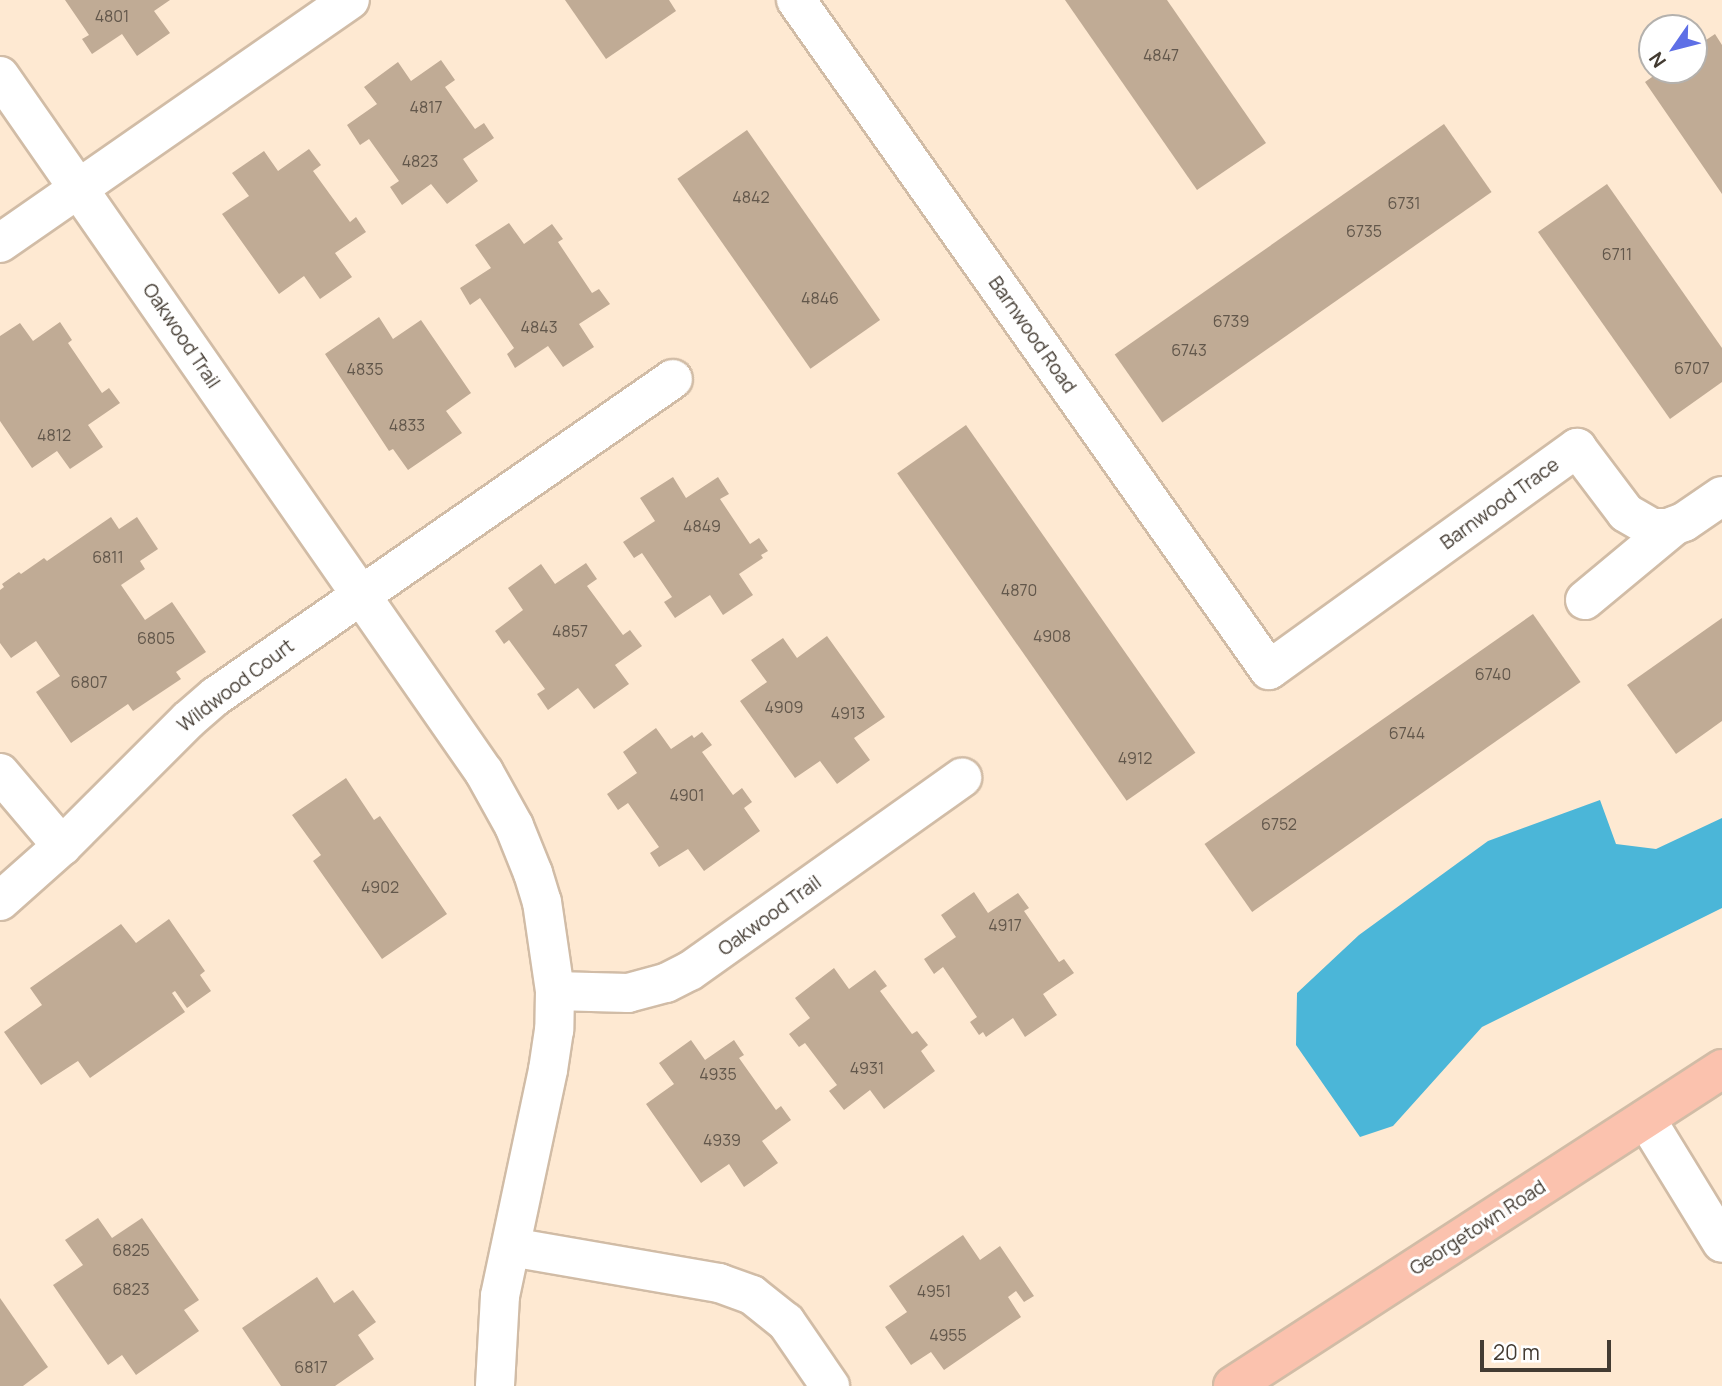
<!DOCTYPE html>
<style>
body{margin:0}
#map{position:relative;width:1722px;height:1386px;overflow:hidden;background:#fee9d2;font-family:Manrope,sans-serif}
div>[style]{position:absolute}
[style*='--x']{left:calc(var(--x)*1px);top:calc(var(--y)*1px);width:calc(var(--w)*1px);rotate:calc(var(--a)*1deg)}
.water>*{inset:0;background:#4bb6d8}
.building>*{inset:0;background:#c0ab95;transform-origin:0 0}
.roads{filter:drop-shadow(2px 0 #d1bca6) drop-shadow(-2px 0 #d1bca6) drop-shadow(0 2px #d1bca6) drop-shadow(0 -2px #d1bca6)}
.minor>*{height:38px;margin:-19px;padding:0 19px;transform-origin:19px;border-radius:19px;background:#fff}
.major>*{height:38px;margin:-19px;padding:0 19px;transform-origin:19px;border-radius:19px;background:#fbc2ae}
span{translate:-50% -50%;white-space:nowrap;text-align:center;line-height:1.15;-webkit-text-stroke:6px #fff;paint-order:stroke}
.number-label{font-size:16px;color:#62574b}
.number-label span{-webkit-text-stroke-width:0}
.street-label{font-size:19px;color:#433b32}
.north{position:absolute;left:1638px;top:14px;width:70px;height:70px;box-sizing:border-box;background:#fff;border:2px solid #b4b1ad;border-radius:50%;rotate:235deg;font-size:19px;font-weight:700;line-height:28px;text-align:center;color:#433b32}
.north::after{content:'';display:block;margin:auto;width:24px;height:32px;background:#5e6fe6;clip-path:polygon(50% 0,100% 100%,50% 72%,0 100%)}
.scale{position:absolute;left:1480px;top:1340px;width:131px;height:32px;box-sizing:border-box;border:4px solid #433b32;border-top:0;padding-left:9px;font-size:21px;line-height:24px;white-space:nowrap;color:#433b32;-webkit-text-stroke:5px #fff;paint-order:stroke}
</style>
<div id="map">
<div class="water">
<i style="clip-path:polygon(1600px 800px,1616px 844px,1656px 849px,1722px 818px,1722px 908px,1482px 1027px,1393px 1126px,1360px 1137px,1296px 1045px,1297px 993px,1359px 935px,1488px 841px)"></i>
</div>
<div class="building">
<i style="clip-path:polygon(65px 0,170px 0,154px 11px,170px 33px,137px 56px,122px 34px,92px 54px,82px 39px,89px 35px)"></i>
<i style="clip-path:polygon(565px 0,669px 0,676px 11px,606px 59px)"></i>
<i style="clip-path:polygon(1065px 0,1167px 0,1266px 143px,1197px 190px)"></i>
<i style="clip-path:polygon(1715px 34px,1722px 45px,1722px 194px,1645px 82px,1662px 70px,1694px 70px,1694px 48px)"></i>
<i style="clip-path:polygon(441px 60px,455px 80px,445px 87px,475px 129px,484px 123px,494px 138px,463px 159px,478px 181px,447px 204px,431px 184px,402px 205px,390px 187px,399px 181px,369px 139px,360px 145px,347px 125px,377px 104px,364px 87px,398px 62px,411px 81px)"></i>
<i style="left:1444px;top:124px;width:83px;height:402px;rotate:55deg"></i>
<i style="left:747px;top:130px;width:232px;height:85px;rotate:55deg"></i>
<i style="clip-path:polygon(309px 149px,321px 165px,313px 171px,350px 222px,356px 217px,366px 232px,335px 253px,352px 277px,320px 299px,304px 276px,279px 294px,222px 214px,249px 196px,232px 173px,264px 151px,278px 171px)"></i>
<i style="clip-path:polygon(1607px 184px,1722px 348px,1722px 382px,1670px 419px,1538px 232px)"></i>
<i style="clip-path:polygon(509px 223px,524px 244px,552px 224px,563px 239px,558px 242px,592px 293px,599px 289px,610px 304px,579px 324px,594px 347px,563px 367px,548px 346px,515px 368px,507px 354px,514px 348px,480px 298px,470px 305px,460px 288px,491px 268px,475px 245px)"></i>
<i style="clip-path:polygon(379px 317px,393px 339px,421px 320px,471px 393px,446px 411px,462px 433px,408px 470px,393px 449px,389px 451px,325px 354px)"></i>
<i style="clip-path:polygon(60px 322px,72px 340px,68px 343px,102px 393px,109px 388px,120px 403px,88px 425px,103px 447px,70px 469px,57px 451px,32px 468px,0 421px,0 336px,20px 323px,33px 341px)"></i>
<i style="left:966px;top:425px;width:400px;height:84px;rotate:55deg"></i>
<i style="clip-path:polygon(673px 477px,686px 498px,718px 477px,729px 494px,720px 499px,750px 544px,759px 538px,768px 551px,761px 555px,763px 558px,739px 574px,753px 595px,723px 615px,710px 595px,675px 618px,664px 602px,672px 597px,642px 553px,634px 558px,623px 542px,655px 521px,640px 498px)"></i>
<i style="clip-path:polygon(111px 517px,119px 529px,137px 517px,158px 549px,140px 561px,145px 569px,121px 585px,145px 620px,172px 602px,206px 652px,176px 672px,181px 679px,133px 711px,128px 704px,71px 743px,36px 692px,60px 676px,36px 641px,11px 658px,0 643px,0 590px,4px 587px,2px 584px,19px 572px,21px 574px,44px 558px,47px 561px)"></i>
<i style="clip-path:polygon(586px 563px,597px 579px,587px 586px,623px 635px,630px 630px,642px 646px,615px 665px,629px 684px,594px 709px,578px 688px,548px 710px,537px 694px,545px 689px,509px 640px,504px 644px,495px 631px,523px 610px,508px 588px,541px 564px,555px 584px)"></i>
<i style="left:1533px;top:614px;width:83px;height:401px;rotate:55deg"></i>
<i style="clip-path:polygon(1722px 618px,1722px 721px,1676px 754px,1627px 685px)"></i>
<i style="clip-path:polygon(827px 636px,885px 717px,854px 738px,870px 760px,837px 784px,820px 761px,795px 778px,740px 701px,767px 682px,751px 660px,783px 638px,797px 658px)"></i>
<i style="clip-path:polygon(656px 728px,671px 749px,692px 735px,694px 738px,702px 732px,712px 745px,702px 752px,733px 795px,742px 788px,752px 802px,744px 808px,760px 831px,704px 871px,688px 849px,659px 867px,650px 853px,659px 847px,628px 803px,618px 810px,607px 794px,637px 773px,623px 752px)"></i>
<i style="clip-path:polygon(346px 778px,374px 820px,380px 816px,447px 914px,382px 959px,313px 861px,321px 855px,292px 815px)"></i>
<i style="clip-path:polygon(974px 892px,988px 913px,1018px 893px,1029px 908px,1024px 911px,1059px 962px,1064px 959px,1074px 973px,1043px 994px,1057px 1015px,1025px 1037px,1013px 1018px,986px 1037px,983px 1032px,979px 1035px,970px 1022px,977px 1017px,943px 967px,934px 974px,924px 959px,956px 937px,941px 915px)"></i>
<i style="clip-path:polygon(169px 919px,205px 971px,200px 975px,211px 991px,187px 1008px,175px 991px,172px 993px,185px 1012px,90px 1078px,78px 1061px,41px 1085px,4px 1032px,42px 1005px,30px 988px,121px 924px,136px 943px)"></i>
<i style="clip-path:polygon(834px 968px,849px 989px,875px 970px,887px 986px,880px 991px,912px 1034px,917px 1031px,928px 1045px,921px 1051px,935px 1071px,884px 1109px,870px 1090px,844px 1110px,829px 1091px,837px 1085px,805px 1043px,799px 1047px,789px 1034px,810px 1018px,795px 998px)"></i>
<i style="clip-path:polygon(691px 1040px,705px 1060px,734px 1040px,744px 1055px,739px 1058px,776px 1110px,781px 1106px,791px 1120px,762px 1141px,778px 1163px,744px 1187px,729px 1164px,701px 1183px,646px 1104px,674px 1084px,659px 1063px)"></i>
<i style="clip-path:polygon(98px 1218px,112px 1238px,142px 1218px,199px 1300px,184px 1310px,199px 1331px,136px 1375px,122px 1355px,108px 1365px,53px 1285px,83px 1265px,65px 1240px)"></i>
<i style="clip-path:polygon(963px 1235px,980px 1260px,1000px 1246px,1034px 1296px,1024px 1302px,1016px 1291px,1008px 1297px,1021px 1317px,944px 1370px,931px 1352px,911px 1365px,885px 1327px,907px 1312px,889px 1286px)"></i>
<i style="clip-path:polygon(317px 1277px,334px 1303px,353px 1290px,376px 1322px,358px 1335px,374px 1359px,335px 1386px,281px 1386px,242px 1328px)"></i>
<i style="clip-path:polygon(0 1298px,48px 1367px,23px 1386px,0 1386px)"></i>
</div>
<div class="roads">
<div class="minor">
<i style="--x:796;--y:0;--w:820;--a:54.78"></i>
<i style="--x:1269;--y:670;--w:380;--a:-35.8"></i>
<i style="--x:1577;--y:448;--w:81;--a:53"></i>
<i style="--x:1626;--y:513;--w:30;--a:30"></i>
<i style="--x:1652;--y:528;--w:16;--a:0"></i>
<i style="--x:1668;--y:528;--w:17;--a:-21"></i>
<i style="--x:1684;--y:522;--w:46;--a:-34.4"></i>
<i style="--x:0;--y:76;--w:848;--a:55.19"></i>
<i style="--x:484;--y:772;--w:62;--a:60.9"></i>
<i style="--x:514;--y:826;--w:51;--a:68"></i>
<i style="--x:533;--y:873;--w:30;--a:73"></i>
<i style="--x:542;--y:902;--w:90;--a:81.7"></i>
<i style="--x:555;--y:991;--w:39;--a:91"></i>
<i style="--x:554;--y:1030;--w:40;--a:98.5"></i>
<i style="--x:548;--y:1070;--w:231;--a:102"></i>
<i style="--x:500;--y:1296;--w:90;--a:93.2"></i>
<i style="--x:0;--y:243;--w:426;--a:-34.8"></i>
<i style="--x:1585;--y:600;--w:116;--a:-39.7"></i>
<i style="--x:0;--y:773;--w:96;--a:49.7"></i>
<i style="--x:0;--y:901;--w:83;--a:-41.6"></i>
<i style="--x:62;--y:846;--w:178;--a:-45"></i>
<i style="--x:188;--y:720;--w:37;--a:-41"></i>
<i style="--x:216;--y:696;--w:556;--a:-34.75"></i>
<i style="--x:555;--y:991;--w:73;--a:1.6"></i>
<i style="--x:628;--y:993;--w:39;--a:-15"></i>
<i style="--x:666;--y:983;--w:27;--a:-27"></i>
<i style="--x:690;--y:971;--w:334;--a:-35.4"></i>
<i style="--x:1646;--y:1119;--w:145;--a:58.5"></i>
<i style="--x:511;--y:1247;--w:211;--a:9.8"></i>
<i style="--x:719;--y:1283;--w:35;--a:20"></i>
<i style="--x:752;--y:1295;--w:43;--a:38.5"></i>
<i style="--x:786;--y:1322;--w:78;--a:55.5"></i>
</div>
<div class="major">
<i style="--x:1233;--y:1386;--w:583;--a:-32.95"></i>
</div>
</div>
<div class="number-label">
<span style="left:112px;top:16px">4801</span>
<span style="left:1161px;top:55px">4847</span>
<span style="left:426px;top:107px">4817</span>
<span style="left:420px;top:161px">4823</span>
<span style="left:751px;top:197px">4842</span>
<span style="left:1404px;top:203px">6731</span>
<span style="left:1364px;top:231px">6735</span>
<span style="left:1617px;top:254px">6711</span>
<span style="left:820px;top:298px">4846</span>
<span style="left:1231px;top:321px">6739</span>
<span style="left:539px;top:327px">4843</span>
<span style="left:1189px;top:350px">6743</span>
<span style="left:1692px;top:368px">6707</span>
<span style="left:365px;top:369px">4835</span>
<span style="left:407px;top:425px">4833</span>
<span style="left:54px;top:435px">4812</span>
<span style="left:702px;top:526px">4849</span>
<span style="left:108px;top:557px">6811</span>
<span style="left:1019px;top:590px">4870</span>
<span style="left:570px;top:631px">4857</span>
<span style="left:1052px;top:636px">4908</span>
<span style="left:156px;top:638px">6805</span>
<span style="left:1493px;top:674px">6740</span>
<span style="left:89px;top:682px">6807</span>
<span style="left:784px;top:707px">4909</span>
<span style="left:848px;top:713px">4913</span>
<span style="left:1407px;top:733px">6744</span>
<span style="left:1135px;top:758px">4912</span>
<span style="left:687px;top:795px">4901</span>
<span style="left:1279px;top:824px">6752</span>
<span style="left:380px;top:887px">4902</span>
<span style="left:1005px;top:925px">4917</span>
<span style="left:867px;top:1068px">4931</span>
<span style="left:718px;top:1074px">4935</span>
<span style="left:722px;top:1140px">4939</span>
<span style="left:131px;top:1250px">6825</span>
<span style="left:131px;top:1289px">6823</span>
<span style="left:934px;top:1291px">4951</span>
<span style="left:948px;top:1335px">4955</span>
<span style="left:311px;top:1367px">6817</span>
</div>
<div class="street-label">
<span style="left:1032px;top:335px;rotate:55deg">Barnwood Road</span>
<span style="left:181px;top:336px;rotate:56deg">Oakwood Trail</span>
<span style="left:1500px;top:504px;rotate:-36deg">Barnwood Trace</span>
<span style="left:236px;top:686px;rotate:-37deg">Wildwood Court</span>
<span style="left:770px;top:916px;rotate:-36deg">Oakwood Trail</span>
<span style="left:1478px;top:1228px;rotate:-33deg">Georgetown Road</span>
</div>
<div class="north">N</div>
<div class="scale">20 m</div>
</div>
